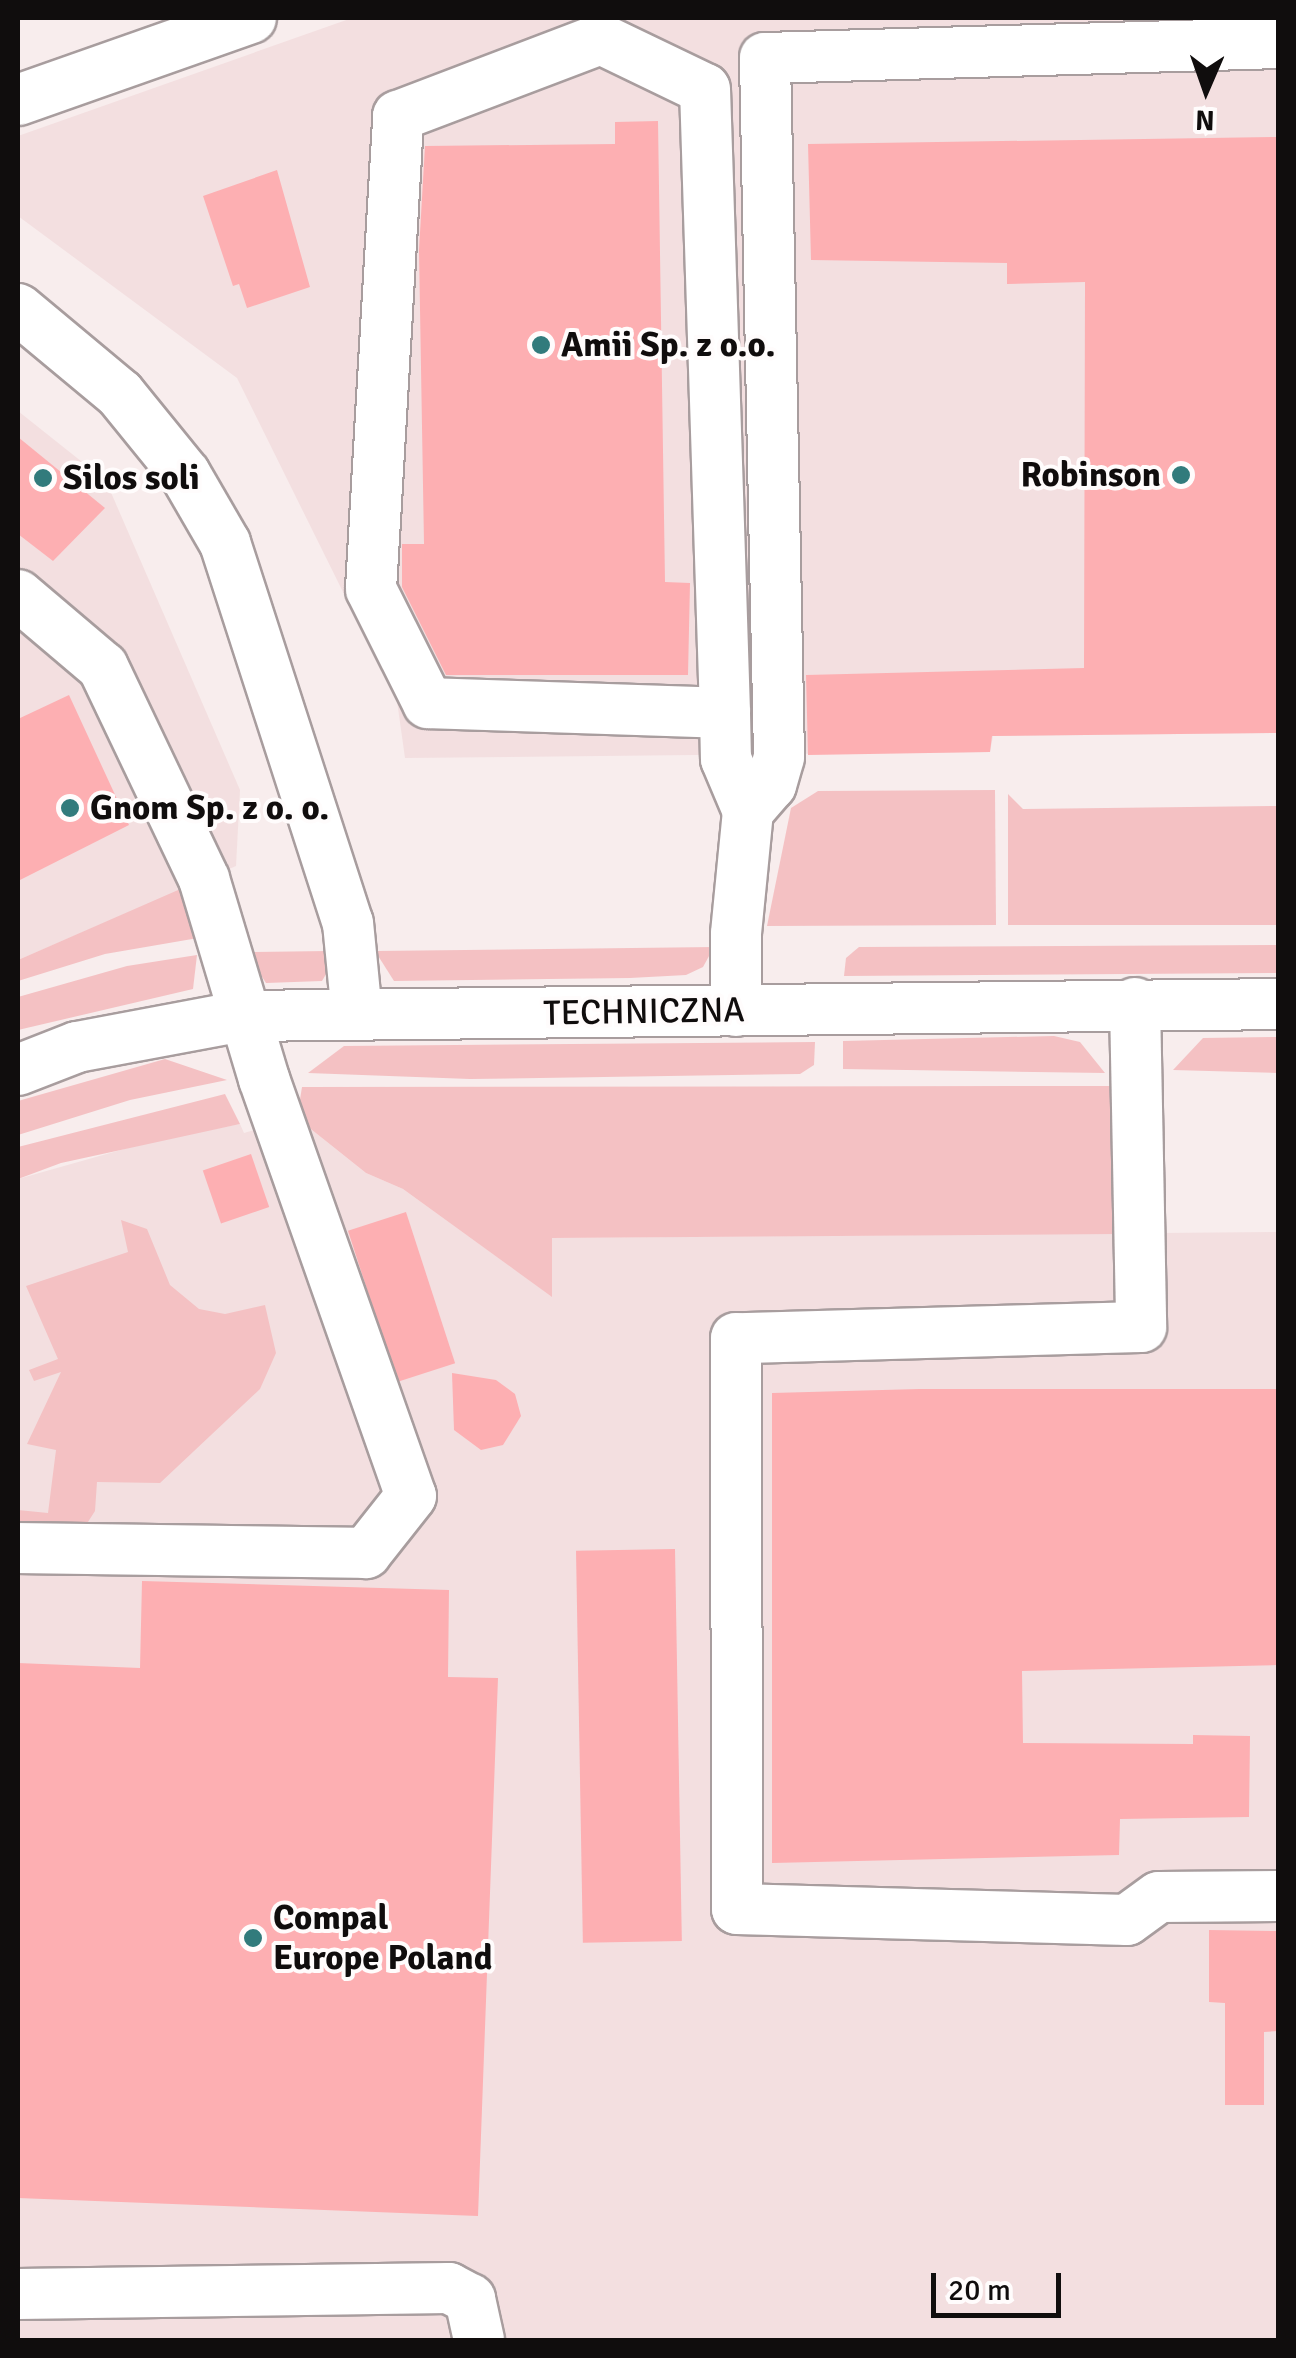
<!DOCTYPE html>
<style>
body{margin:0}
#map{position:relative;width:1296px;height:2358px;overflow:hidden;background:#f8eded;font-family:Signika,sans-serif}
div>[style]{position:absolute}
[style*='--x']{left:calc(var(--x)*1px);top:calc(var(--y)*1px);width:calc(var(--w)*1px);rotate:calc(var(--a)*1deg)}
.built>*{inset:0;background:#f3dfe0}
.green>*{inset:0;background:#f4c1c3}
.building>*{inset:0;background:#fdafb2;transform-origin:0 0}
.roads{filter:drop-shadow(2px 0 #a89d9e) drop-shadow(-2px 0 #a89d9e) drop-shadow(0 2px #a89d9e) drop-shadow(0 -2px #a89d9e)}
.minor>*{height:50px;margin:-25px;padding:0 25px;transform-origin:25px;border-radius:25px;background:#fff}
.dots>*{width:28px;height:28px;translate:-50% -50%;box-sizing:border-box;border:5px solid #fffcfc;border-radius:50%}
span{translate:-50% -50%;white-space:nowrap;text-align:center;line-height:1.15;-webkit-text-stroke:8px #fffcfc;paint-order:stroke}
.poi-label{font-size:35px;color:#100d0d;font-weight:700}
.left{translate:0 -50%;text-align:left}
.right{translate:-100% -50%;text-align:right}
.street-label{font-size:35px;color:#100d0d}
.frame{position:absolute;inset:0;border:20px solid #100d0d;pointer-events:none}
.north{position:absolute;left:1156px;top:40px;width:100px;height:100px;-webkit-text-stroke:8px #fffcfc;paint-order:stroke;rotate:182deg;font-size:28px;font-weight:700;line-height:40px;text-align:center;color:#100d0d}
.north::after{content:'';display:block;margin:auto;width:35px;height:45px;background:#100d0d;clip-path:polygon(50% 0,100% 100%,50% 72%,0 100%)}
.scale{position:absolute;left:931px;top:2273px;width:130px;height:45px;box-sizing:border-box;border:5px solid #100d0d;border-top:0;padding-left:12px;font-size:30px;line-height:35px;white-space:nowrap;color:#100d0d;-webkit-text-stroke:8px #fffcfc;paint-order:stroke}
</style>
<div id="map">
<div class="built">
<i style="clip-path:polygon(352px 18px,1278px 18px,1278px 733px,993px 736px,990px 752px,405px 758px,397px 701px,237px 378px,18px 216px,18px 136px)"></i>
<i style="clip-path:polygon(18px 411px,106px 481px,240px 790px,236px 866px,18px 960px)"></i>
<i style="clip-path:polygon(297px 1118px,366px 1173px,403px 1189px,551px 1296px,551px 1238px,1278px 1232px,1278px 2340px,18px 2340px,18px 1179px,149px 1142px,240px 1124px,244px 1133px)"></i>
</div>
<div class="green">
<i style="clip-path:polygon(995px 790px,996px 925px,767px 926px,791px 808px,818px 791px)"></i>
<i style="clip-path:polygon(1008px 794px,1023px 809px,1278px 806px,1278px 925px,1008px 925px)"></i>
<i style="clip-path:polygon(185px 887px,198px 938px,105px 954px,18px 981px,18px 960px)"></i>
<i style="clip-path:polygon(1278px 945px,1278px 973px,844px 976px,846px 958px,859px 947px)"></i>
<i style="clip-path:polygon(714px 947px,703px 967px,686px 975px,630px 978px,394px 981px,375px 951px)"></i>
<i style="clip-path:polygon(328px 951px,329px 969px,322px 981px,266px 983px,246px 952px)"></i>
<i style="clip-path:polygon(197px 955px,193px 989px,18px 1030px,18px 997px,127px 966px)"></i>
<i style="clip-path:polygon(1054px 1036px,1080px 1042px,1105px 1073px,843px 1069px,843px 1041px)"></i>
<i style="clip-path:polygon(1278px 1037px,1278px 1073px,1173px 1070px,1203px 1038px)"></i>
<i style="clip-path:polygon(815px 1042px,814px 1065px,800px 1074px,470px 1079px,308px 1073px,344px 1046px)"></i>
<i style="clip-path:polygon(165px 1059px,227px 1080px,130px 1100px,18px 1135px,18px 1101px)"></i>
<i style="clip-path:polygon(1111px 1086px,1117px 1234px,552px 1238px,552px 1297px,403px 1189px,366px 1173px,297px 1118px,302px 1087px)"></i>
<i style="clip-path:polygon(225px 1094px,240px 1124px,61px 1163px,18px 1179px,18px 1147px)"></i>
<i style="clip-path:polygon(121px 1220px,147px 1229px,170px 1285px,199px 1309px,225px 1314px,265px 1305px,276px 1353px,260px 1389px,160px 1483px,97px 1482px,95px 1511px,86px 1525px,18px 1531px,18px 1510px,48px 1513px,56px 1450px,27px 1444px,61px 1372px,34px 1381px,29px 1370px,58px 1359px,26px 1286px,128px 1252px)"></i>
</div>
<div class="building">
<i style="clip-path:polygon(658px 121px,665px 582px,690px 583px,688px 675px,446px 675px,402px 587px,402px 544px,424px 544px,419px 250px,425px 146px,615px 144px,615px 122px)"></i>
<i style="clip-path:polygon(1278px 137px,1278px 733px,992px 736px,990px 752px,808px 755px,806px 675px,1084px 668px,1085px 282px,1007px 284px,1007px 263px,811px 260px,808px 144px)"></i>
<i style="clip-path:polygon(277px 170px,310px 287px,247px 308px,239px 284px,233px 286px,203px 196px)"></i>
<i style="clip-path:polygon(18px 437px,105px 508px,53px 561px,18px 534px)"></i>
<i style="clip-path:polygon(69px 695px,129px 825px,18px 881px,18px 719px)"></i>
<i style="left:251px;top:1154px;width:56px;height:51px;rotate:71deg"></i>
<i style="left:406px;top:1212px;width:159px;height:61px;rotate:72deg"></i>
<i style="clip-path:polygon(452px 1373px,496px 1380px,515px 1394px,521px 1416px,503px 1445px,481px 1450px,454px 1430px)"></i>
<i style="clip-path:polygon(919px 1389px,1278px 1389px,1278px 1665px,1022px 1671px,1023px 1743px,1193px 1744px,1193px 1735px,1250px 1736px,1249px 1817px,1120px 1819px,1119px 1855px,772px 1863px,772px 1393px)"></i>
<i style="left:675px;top:1549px;width:392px;height:99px;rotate:89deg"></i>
<i style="clip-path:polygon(142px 1581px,449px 1590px,448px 1677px,498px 1678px,478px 2216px,18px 2198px,18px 1663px,140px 1668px)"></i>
<i style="clip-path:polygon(1209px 1930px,1278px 1931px,1278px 2031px,1264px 2032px,1264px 2105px,1225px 2105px,1225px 2003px,1209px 2002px)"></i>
</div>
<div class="roads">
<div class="minor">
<i style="--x:18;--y:100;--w:247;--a:-19.4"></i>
<i style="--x:18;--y:309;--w:133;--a:39.8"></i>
<i style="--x:120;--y:394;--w:103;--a:50.9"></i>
<i style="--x:185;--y:474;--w:80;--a:59.9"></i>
<i style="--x:225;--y:543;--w:399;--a:72.1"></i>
<i style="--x:348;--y:923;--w:91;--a:84.4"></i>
<i style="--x:18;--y:595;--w:111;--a:40.3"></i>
<i style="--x:103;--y:667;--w:235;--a:64.5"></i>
<i style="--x:204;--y:879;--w:209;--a:73.3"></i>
<i style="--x:264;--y:1079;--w:442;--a:70.6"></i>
<i style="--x:411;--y:1496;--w:73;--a:128.3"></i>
<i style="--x:366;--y:1553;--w:348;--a:-179.2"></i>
<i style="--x:725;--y:713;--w:297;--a:-178.1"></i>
<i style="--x:428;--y:703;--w:127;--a:-116.6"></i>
<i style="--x:371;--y:589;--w:474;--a:-86.7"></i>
<i style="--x:398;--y:116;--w:217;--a:-20.8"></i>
<i style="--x:601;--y:39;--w:115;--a:25.7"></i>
<i style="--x:705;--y:89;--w:624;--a:88.16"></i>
<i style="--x:725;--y:713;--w:46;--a:88.8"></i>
<i style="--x:726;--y:759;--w:56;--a:67.1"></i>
<i style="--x:748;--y:811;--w:124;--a:95.6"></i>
<i style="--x:736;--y:934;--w:77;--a:90"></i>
<i style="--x:748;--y:811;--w:35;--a:-49"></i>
<i style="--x:771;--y:785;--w:29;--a:-74"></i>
<i style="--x:779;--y:757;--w:699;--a:-91.15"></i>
<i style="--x:765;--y:58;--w:513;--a:-1.67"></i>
<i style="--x:1135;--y:1003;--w:324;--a:88.9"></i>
<i style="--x:1141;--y:1327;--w:405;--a:178.4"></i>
<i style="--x:736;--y:1338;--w:571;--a:89.9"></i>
<i style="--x:737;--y:1909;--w:390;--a:1.6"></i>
<i style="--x:1127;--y:1920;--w:39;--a:-36"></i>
<i style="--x:1159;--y:1897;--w:119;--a:-0.5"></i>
<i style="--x:18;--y:1070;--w:63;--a:-21.3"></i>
<i style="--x:77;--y:1047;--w:169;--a:-10.6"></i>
<i style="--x:243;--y:1016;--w:1035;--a:-0.66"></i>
<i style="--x:18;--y:2294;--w:431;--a:-0.8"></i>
<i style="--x:449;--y:2288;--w:24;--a:28"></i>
<i style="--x:470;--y:2299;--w:42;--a:77.6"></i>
</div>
</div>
<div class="dots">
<i style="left:541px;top:345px;background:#327b7c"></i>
<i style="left:1181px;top:475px;background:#327b7c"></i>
<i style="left:43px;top:478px;background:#327b7c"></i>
<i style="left:70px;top:808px;background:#327b7c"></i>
<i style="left:253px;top:1938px;background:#327b7c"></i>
</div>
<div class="poi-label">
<span class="left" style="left:561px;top:345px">Amii Sp. z o.o.</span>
<span class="right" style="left:1161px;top:475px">Robinson</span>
<span class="left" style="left:63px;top:478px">Silos soli</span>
<span class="left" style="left:90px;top:808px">Gnom Sp. z o. o.</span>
<span class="left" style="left:273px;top:1938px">Compal<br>Europe Poland</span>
</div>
<div class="street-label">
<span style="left:644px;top:1012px;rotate:-1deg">TECHNICZNA</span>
</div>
<div class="frame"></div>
<div class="north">N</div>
<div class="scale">20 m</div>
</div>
